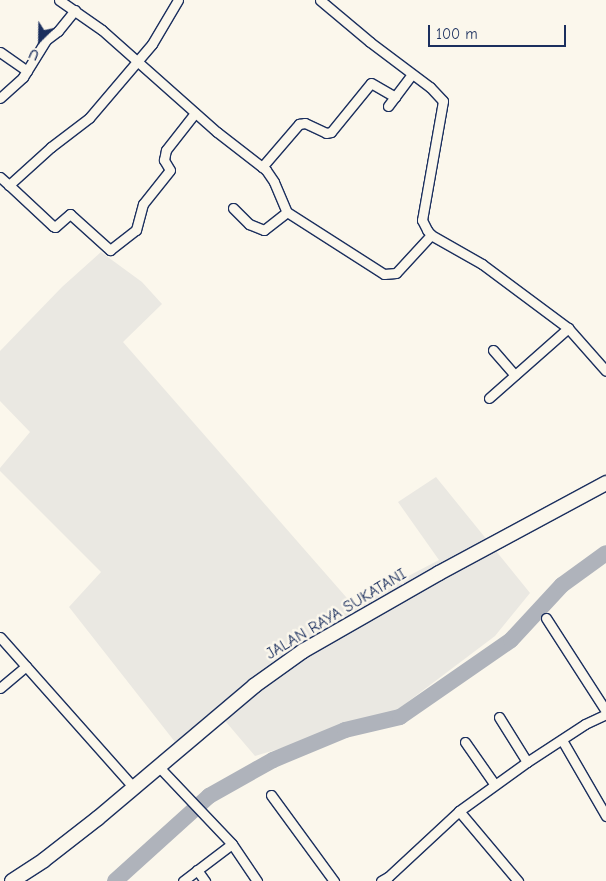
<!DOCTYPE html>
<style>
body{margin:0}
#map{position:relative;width:606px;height:881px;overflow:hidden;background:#fbf7ec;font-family:"Comic Neue",sans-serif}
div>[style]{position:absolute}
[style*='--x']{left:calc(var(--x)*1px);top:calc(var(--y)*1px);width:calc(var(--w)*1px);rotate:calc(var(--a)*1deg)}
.built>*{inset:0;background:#eae8e2}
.river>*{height:16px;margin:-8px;padding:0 8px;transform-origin:8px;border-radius:8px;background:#afb3bb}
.roads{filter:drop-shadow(1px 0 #1b2f5e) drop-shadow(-1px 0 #1b2f5e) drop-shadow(0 1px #1b2f5e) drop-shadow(0 -1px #1b2f5e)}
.minor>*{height:9px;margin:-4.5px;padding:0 4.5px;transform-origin:4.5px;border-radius:4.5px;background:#fbf7ec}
.secondary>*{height:14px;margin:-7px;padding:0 7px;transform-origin:7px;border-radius:7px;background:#fbf7ec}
span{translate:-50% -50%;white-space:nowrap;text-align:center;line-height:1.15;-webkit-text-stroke:5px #fbf7ec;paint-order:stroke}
.street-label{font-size:16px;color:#1b2f5e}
.north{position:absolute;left:15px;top:15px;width:50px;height:50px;-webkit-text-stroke:4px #fbf7ec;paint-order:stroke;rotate:203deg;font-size:14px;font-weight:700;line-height:20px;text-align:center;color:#1b2f5e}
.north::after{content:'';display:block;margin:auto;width:18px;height:22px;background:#1b2f5e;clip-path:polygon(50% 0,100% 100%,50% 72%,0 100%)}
.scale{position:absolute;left:428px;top:25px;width:138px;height:22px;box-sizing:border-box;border:2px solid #1b2f5e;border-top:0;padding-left:6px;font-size:15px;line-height:18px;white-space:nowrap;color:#1b2f5e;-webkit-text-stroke:4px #fbf7ec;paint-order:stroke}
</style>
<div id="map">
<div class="built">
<i style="clip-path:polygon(101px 252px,142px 282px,162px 304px,123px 342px,353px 605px,439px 560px,398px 502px,436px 477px,530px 593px,495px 636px,389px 716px,255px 756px,215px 709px,175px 742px,69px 607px,101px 572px,0 471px,0 468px,30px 432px,0 401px,0 351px,62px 287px)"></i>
</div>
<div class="river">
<i style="--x:115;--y:881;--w:127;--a:-42.1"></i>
<i style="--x:209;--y:796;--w:73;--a:-29.4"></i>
<i style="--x:273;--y:760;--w:78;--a:-22.6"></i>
<i style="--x:345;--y:730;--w:57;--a:-13.3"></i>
<i style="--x:400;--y:717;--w:135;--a:-34.7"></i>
<i style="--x:511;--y:640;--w:75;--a:-47.2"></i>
<i style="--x:562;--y:585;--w:54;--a:-36"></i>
</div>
<div class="roads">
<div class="minor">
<i style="--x:59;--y:0;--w:52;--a:34.9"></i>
<i style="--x:102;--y:30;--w:154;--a:41.6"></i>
<i style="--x:217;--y:132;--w:62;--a:37.8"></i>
<i style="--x:266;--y:170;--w:14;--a:56"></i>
<i style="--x:274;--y:182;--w:33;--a:67"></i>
<i style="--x:287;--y:212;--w:115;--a:32.6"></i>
<i style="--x:384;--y:274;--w:12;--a:-5"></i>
<i style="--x:396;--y:273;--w:52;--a:-47.4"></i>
<i style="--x:178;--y:0;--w:51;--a:120.6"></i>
<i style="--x:152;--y:44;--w:97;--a:130.4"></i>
<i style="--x:89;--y:118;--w:48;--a:142.7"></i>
<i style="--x:51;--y:147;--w:57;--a:137.9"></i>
<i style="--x:9;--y:185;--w:60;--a:43"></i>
<i style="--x:53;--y:226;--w:2;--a:27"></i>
<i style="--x:55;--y:227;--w:20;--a:-41"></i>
<i style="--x:70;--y:214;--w:54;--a:42"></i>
<i style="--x:110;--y:250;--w:33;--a:-38"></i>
<i style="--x:136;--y:230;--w:27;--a:-75"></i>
<i style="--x:143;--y:204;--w:43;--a:-51.5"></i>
<i style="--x:170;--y:170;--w:12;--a:-121"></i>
<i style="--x:164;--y:160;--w:10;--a:-79"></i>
<i style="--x:166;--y:150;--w:47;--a:-51.9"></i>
<i style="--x:320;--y:0;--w:65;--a:40"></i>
<i style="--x:370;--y:42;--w:75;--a:36.9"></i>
<i style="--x:430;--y:87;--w:19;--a:47"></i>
<i style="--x:443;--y:101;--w:121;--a:100"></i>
<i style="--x:422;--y:220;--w:11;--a:63"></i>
<i style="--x:427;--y:230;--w:6;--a:51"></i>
<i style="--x:431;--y:235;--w:59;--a:29.6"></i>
<i style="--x:482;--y:264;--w:107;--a:36.7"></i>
<i style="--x:568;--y:328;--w:57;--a:48.5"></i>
<i style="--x:0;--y:52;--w:33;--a:35"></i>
<i style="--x:0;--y:98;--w:31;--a:-42"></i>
<i style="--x:23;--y:77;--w:44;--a:-58.1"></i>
<i style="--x:46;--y:40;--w:15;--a:-37"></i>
<i style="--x:58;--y:31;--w:27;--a:-51"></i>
<i style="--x:388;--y:106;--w:39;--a:-53"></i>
<i style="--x:262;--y:167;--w:57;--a:-49.3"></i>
<i style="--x:299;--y:124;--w:6;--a:-9"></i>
<i style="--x:305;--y:123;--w:23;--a:25"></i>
<i style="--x:326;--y:133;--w:5;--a:-11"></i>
<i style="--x:331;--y:132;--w:63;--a:-50.8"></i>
<i style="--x:371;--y:83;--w:28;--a:30"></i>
<i style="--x:0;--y:177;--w:12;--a:42"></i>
<i style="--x:233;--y:208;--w:23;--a:45"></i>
<i style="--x:249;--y:224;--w:16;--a:22"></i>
<i style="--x:264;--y:230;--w:29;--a:-38"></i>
<i style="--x:493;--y:350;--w:33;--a:49"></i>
<i style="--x:489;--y:398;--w:106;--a:-41.5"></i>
<i style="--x:546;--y:618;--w:111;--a:57.2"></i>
<i style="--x:0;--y:637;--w:202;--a:48.4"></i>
<i style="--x:0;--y:688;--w:34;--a:-40"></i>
<i style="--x:499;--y:717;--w:53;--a:58.1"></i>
<i style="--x:562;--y:740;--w:88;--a:59.9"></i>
<i style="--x:465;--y:742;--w:52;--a:55.1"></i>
<i style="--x:159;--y:767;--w:106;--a:46.5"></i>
<i style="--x:232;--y:844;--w:45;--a:56"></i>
<i style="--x:271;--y:795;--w:107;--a:53.8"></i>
<i style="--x:459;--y:811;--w:92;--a:49.9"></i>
<i style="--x:197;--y:870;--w:14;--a:54"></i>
<i style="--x:183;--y:881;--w:61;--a:-37.1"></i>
<i style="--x:381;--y:881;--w:8;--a:-30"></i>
<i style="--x:388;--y:877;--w:97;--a:-42.9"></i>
<i style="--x:459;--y:811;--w:84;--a:-35.8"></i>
<i style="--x:527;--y:762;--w:69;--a:-33.2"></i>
<i style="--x:585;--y:724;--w:23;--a:-25"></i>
</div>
<div class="secondary">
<i style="--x:12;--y:881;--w:38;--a:-33"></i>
<i style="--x:44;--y:860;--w:68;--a:-37.9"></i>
<i style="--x:98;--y:818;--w:204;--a:-40.2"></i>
<i style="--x:254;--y:686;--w:60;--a:-35.5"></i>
<i style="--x:303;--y:651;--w:157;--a:-29.8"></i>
<i style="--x:439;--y:573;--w:190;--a:-28.3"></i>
</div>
</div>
<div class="street-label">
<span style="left:336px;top:614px;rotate:-31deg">JALAN RAYA SUKATANI</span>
</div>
<div class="north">U</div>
<div class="scale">100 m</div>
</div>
